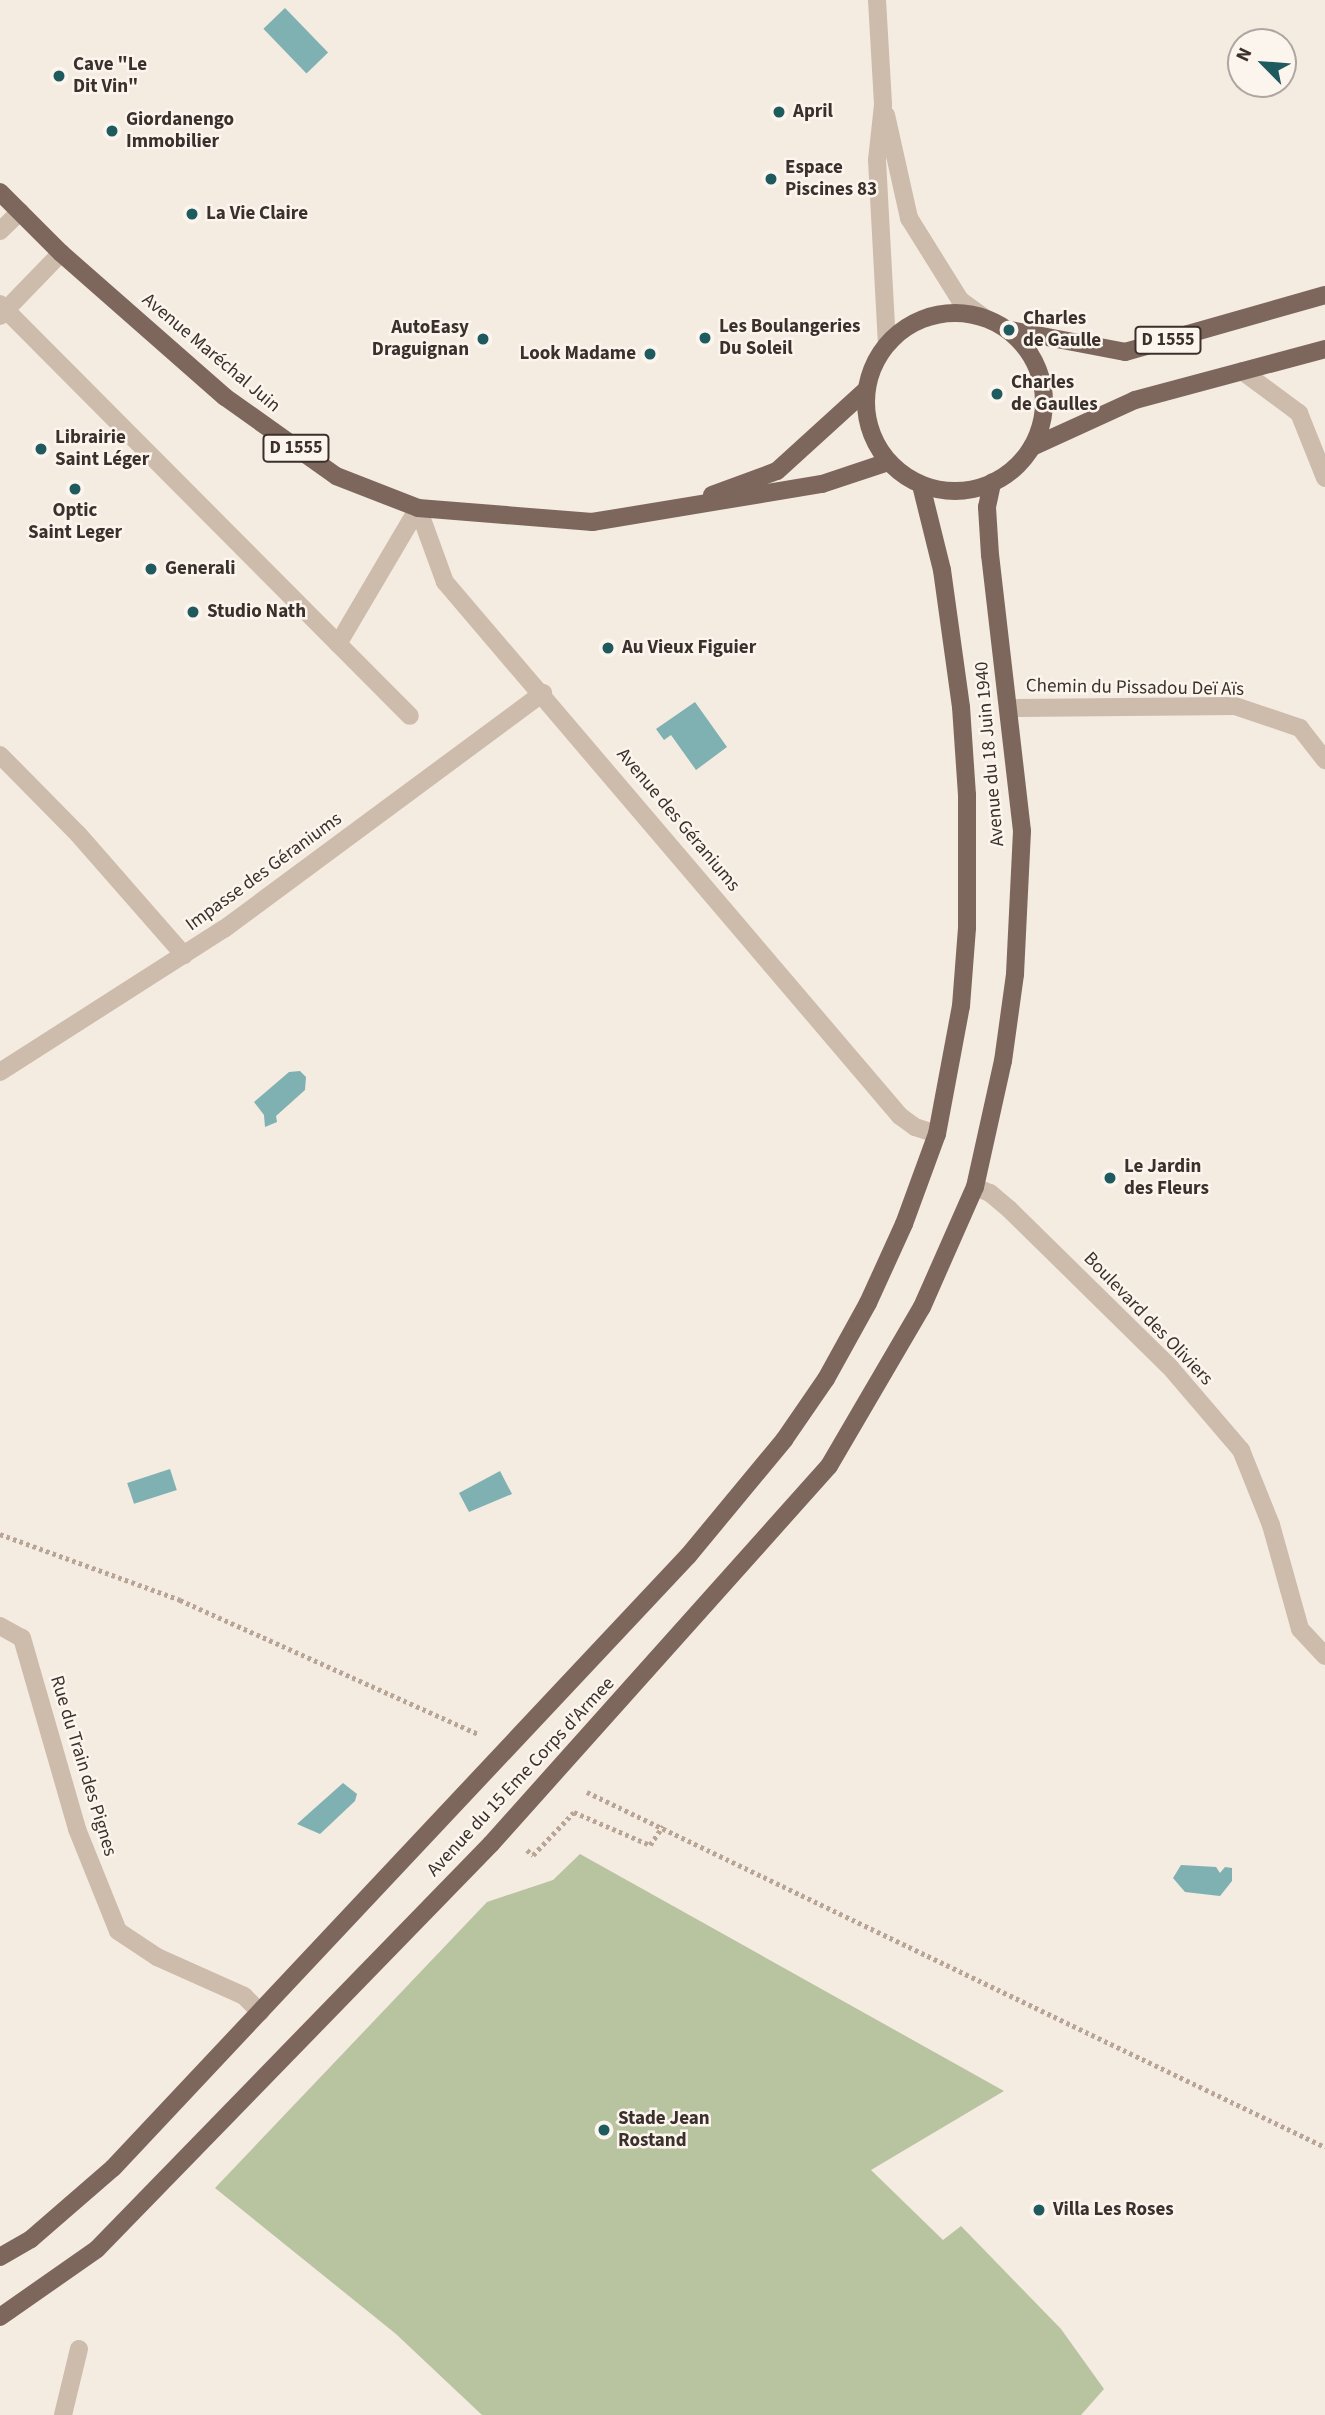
<!DOCTYPE html>
<meta charset="utf-8">
<style>
body{margin:0}
#map{position:relative;width:1325px;height:2415px;overflow:hidden;background:#f4ebe1;font-family:"Source Sans 3",sans-serif}
div>[style]{position:absolute}
[style*='--x']{left:calc(var(--x)*1px);top:calc(var(--y)*1px);width:calc(var(--w)*1px);rotate:calc(var(--a)*1deg)}
.green>*{inset:0;background:#b8c4a0}
.water>*{inset:0;background:#7fb0b2;transform-origin:0 0}
.path>*{height:4.5px;margin-top:-2.25px;transform-origin:0;background:repeating-linear-gradient(90deg,#b9a596 0 3.5px,transparent 0 7px)}
.minor>*{height:18px;margin:-9px;padding:0 9px;transform-origin:9px;border-radius:9px;background:#cdbbac}
.major>*{height:18px;margin:-9px;padding:0 9px;transform-origin:9px;border-radius:9px;background:#7d675c}
.major>.ring{margin:-9px;padding:0;box-sizing:content-box;background:none;border:18px solid #7d675c;border-radius:50%}
.dots>*{width:19px;height:19px;translate:-50% -50%;box-sizing:border-box;border:4px solid #fbf5ee;border-radius:50%}
span{translate:-50% -50%;white-space:nowrap;text-align:center;line-height:1.15;-webkit-text-stroke:5px #fbf5ee;paint-order:stroke}
.shield-label span{padding:2px 5px;background:#fbf5ee;border:2px solid;border-radius:5px;-webkit-text-stroke-width:0}
.shield-label{font-size:18px;color:#3b302b;font-weight:700}
.poi-label{font-size:19px;color:#3b302b;font-weight:700}
.left{translate:0 -50%;text-align:left}
.right{translate:-100% -50%;text-align:right}
.street-label{font-size:19px;color:#3b302b}
.north{position:absolute;left:1227px;top:28px;width:70px;height:70px;box-sizing:border-box;background:#fbf5ee;border:2px solid #aea6a0;border-radius:50%;rotate:295deg;font-size:19px;font-weight:700;line-height:28px;text-align:center;color:#3b302b}
.north::after{content:'';display:block;margin:auto;width:24px;height:32px;background:#1f5a5e;clip-path:polygon(50% 0,100% 100%,50% 72%,0 100%)}
</style>
<div id="map">
<div class="green">
<i style="clip-path:polygon(580px 1854px,1004px 2091px,871px 2170px,943px 2240px,961px 2226px,1061px 2329px,1104px 2389px,1081px 2415px,482px 2415px,396px 2334px,215px 2188px,487px 1902px,553px 1880px)"></i>
</div>
<div class="water">
<i style="left:285px;top:8px;width:62px;height:30px;rotate:46deg"></i>
<i style="clip-path:polygon(695px 702px,727px 747px,696px 770px,671px 735px,664px 740px,656px 729px)"></i>
<i style="clip-path:polygon(300px 1071px,306px 1077px,305px 1090px,276px 1116px,277px 1122px,265px 1127px,264px 1115px,254px 1102px,289px 1072px)"></i>
<i style="left:170px;top:1469px;width:22px;height:45px;rotate:72deg"></i>
<i style="clip-path:polygon(500px 1471px,512px 1494px,469px 1512px,459px 1493px)"></i>
<i style="clip-path:polygon(343px 1783px,357px 1794px,355px 1801px,320px 1834px,297px 1824px)"></i>
<i style="clip-path:polygon(1181px 1865px,1216px 1867px,1220px 1873px,1225px 1867px,1232px 1868px,1232px 1881px,1220px 1896px,1185px 1892px,1173px 1878px)"></i>
</div>
<div class="path">
<i style="--x:0;--y:1534;--w:192;--a:20.1"></i>
<i style="--x:180;--y:1600;--w:327;--a:24.2"></i>
<i style="--x:587;--y:1792;--w:819;--a:25.69"></i>
<i style="--x:527;--y:1850;--w:8;--a:40"></i>
<i style="--x:533;--y:1855;--w:59;--a:-46.4"></i>
<i style="--x:574;--y:1812;--w:83;--a:23.5"></i>
<i style="--x:650;--y:1845;--w:23;--a:-56"></i>
</div>
<div class="minor">
<i style="--x:877;--y:0;--w:105;--a:86.7"></i>
<i style="--x:883;--y:105;--w:55;--a:96.2"></i>
<i style="--x:877;--y:160;--w:183;--a:86.9"></i>
<i style="--x:886;--y:115;--w:106;--a:77.4"></i>
<i style="--x:909;--y:218;--w:97;--a:58.1"></i>
<i style="--x:960;--y:300;--w:29;--a:36"></i>
<i style="--x:0;--y:231;--w:28;--a:-44"></i>
<i style="--x:0;--y:304;--w:581;--a:45.14"></i>
<i style="--x:0;--y:316;--w:88;--a:-45.9"></i>
<i style="--x:1242;--y:371;--w:71;--a:36.4"></i>
<i style="--x:1299;--y:413;--w:70;--a:68.2"></i>
<i style="--x:418;--y:508;--w:79;--a:70"></i>
<i style="--x:445;--y:582;--w:702;--a:49.57"></i>
<i style="--x:900;--y:1116;--w:19;--a:36"></i>
<i style="--x:915;--y:1127;--w:23;--a:18"></i>
<i style="--x:338;--y:644;--w:158;--a:-59.5"></i>
<i style="--x:1009;--y:708;--w:226;--a:-0.5"></i>
<i style="--x:1235;--y:706;--w:69;--a:18.7"></i>
<i style="--x:1300;--y:728;--w:41;--a:52"></i>
<i style="--x:0;--y:755;--w:111;--a:45.4"></i>
<i style="--x:78;--y:834;--w:161;--a:48.8"></i>
<i style="--x:0;--y:1072;--w:266;--a:-32.6"></i>
<i style="--x:224;--y:929;--w:397;--a:-36.5"></i>
<i style="--x:975;--y:1187;--w:16;--a:22"></i>
<i style="--x:990;--y:1193;--w:25;--a:40"></i>
<i style="--x:1009;--y:1209;--w:224;--a:44.5"></i>
<i style="--x:1169;--y:1366;--w:111;--a:49.4"></i>
<i style="--x:1241;--y:1450;--w:81;--a:68.2"></i>
<i style="--x:1271;--y:1525;--w:108;--a:74.4"></i>
<i style="--x:1300;--y:1629;--w:37;--a:47"></i>
<i style="--x:0;--y:1626;--w:25;--a:29"></i>
<i style="--x:22;--y:1638;--w:199;--a:73.9"></i>
<i style="--x:77;--y:1829;--w:110;--a:68.1"></i>
<i style="--x:118;--y:1931;--w:47;--a:33.7"></i>
<i style="--x:157;--y:1957;--w:95;--a:24.1"></i>
<i style="--x:244;--y:1996;--w:23;--a:45"></i>
<i style="--x:63;--y:2415;--w:68;--a:-76.4"></i>
</div>
<div class="major">
<i style="--x:0;--y:192;--w:86;--a:45"></i>
<i style="--x:61;--y:253;--w:218;--a:41.3"></i>
<i style="--x:225;--y:397;--w:136;--a:35.4"></i>
<i style="--x:336;--y:476;--w:88;--a:21.3"></i>
<i style="--x:418;--y:508;--w:175;--a:4.6"></i>
<i style="--x:592;--y:522;--w:233;--a:-9.4"></i>
<i style="--x:822;--y:484;--w:70;--a:-18.4"></i>
<i class="ring" style="left:866px;top:313px;width:160px;height:160px"></i>
<i style="--x:1010;--y:330;--w:117;--a:10.8"></i>
<i style="--x:1125;--y:352;--w:208;--a:-15.9"></i>
<i style="--x:1032;--y:447;--w:113;--a:-24.5"></i>
<i style="--x:1135;--y:400;--w:197;--a:-15"></i>
<i style="--x:712;--y:495;--w:69;--a:-20.3"></i>
<i style="--x:777;--y:471;--w:120;--a:-42.3"></i>
<i style="--x:0;--y:2257;--w:36;--a:-30"></i>
<i style="--x:31;--y:2239;--w:108;--a:-40.9"></i>
<i style="--x:113;--y:2168;--w:840;--a:-46.79"></i>
<i style="--x:688;--y:1556;--w:151;--a:-50.4"></i>
<i style="--x:784;--y:1440;--w:74;--a:-55.5"></i>
<i style="--x:826;--y:1379;--w:87;--a:-61.1"></i>
<i style="--x:868;--y:1303;--w:87;--a:-65.5"></i>
<i style="--x:904;--y:1224;--w:96;--a:-69.9"></i>
<i style="--x:937;--y:1134;--w:130;--a:-79.4"></i>
<i style="--x:961;--y:1006;--w:78;--a:-85.6"></i>
<i style="--x:967;--y:928;--w:133;--a:-90"></i>
<i style="--x:967;--y:795;--w:88;--a:-93.9"></i>
<i style="--x:961;--y:707;--w:138;--a:-97.9"></i>
<i style="--x:942;--y:570;--w:88;--a:-103.9"></i>
<i style="--x:0;--y:2317;--w:118;--a:-35"></i>
<i style="--x:97;--y:2249;--w:565;--a:-45.79"></i>
<i style="--x:491;--y:1844;--w:507;--a:-48.2"></i>
<i style="--x:829;--y:1466;--w:184;--a:-59.7"></i>
<i style="--x:922;--y:1307;--w:131;--a:-66.2"></i>
<i style="--x:975;--y:1187;--w:129;--a:-77.5"></i>
<i style="--x:1003;--y:1061;--w:88;--a:-82.1"></i>
<i style="--x:1015;--y:974;--w:143;--a:-87.2"></i>
<i style="--x:1022;--y:831;--w:278;--a:-96.6"></i>
<i style="--x:990;--y:555;--w:48;--a:-93.6"></i>
<i style="--x:987;--y:507;--w:25;--a:-78"></i>
</div>
<div class="dots">
<i style="left:59px;top:76px;background:#1f5a5e"></i>
<i style="left:779px;top:112px;background:#1f5a5e"></i>
<i style="left:112px;top:131px;background:#1f5a5e"></i>
<i style="left:771px;top:179px;background:#1f5a5e"></i>
<i style="left:192px;top:214px;background:#1f5a5e"></i>
<i style="left:1009px;top:330px;background:#1f5a5e"></i>
<i style="left:705px;top:338px;background:#1f5a5e"></i>
<i style="left:483px;top:339px;background:#1f5a5e"></i>
<i style="left:650px;top:354px;background:#1f5a5e"></i>
<i style="left:997px;top:394px;background:#1f5a5e"></i>
<i style="left:41px;top:449px;background:#1f5a5e"></i>
<i style="left:75px;top:489px;background:#1f5a5e"></i>
<i style="left:151px;top:569px;background:#1f5a5e"></i>
<i style="left:193px;top:612px;background:#1f5a5e"></i>
<i style="left:608px;top:648px;background:#1f5a5e"></i>
<i style="left:1110px;top:1178px;background:#1f5a5e"></i>
<i style="left:604px;top:2130px;background:#1f5a5e"></i>
<i style="left:1039px;top:2210px;background:#1f5a5e"></i>
</div>
<div class="shield-label">
<span style="left:1168px;top:340px">D 1555</span>
<span style="left:296px;top:448px">D 1555</span>
</div>
<div class="poi-label">
<span class="left" style="left:73px;top:76px">Cave "Le<br>Dit Vin"</span>
<span class="left" style="left:793px;top:112px">April</span>
<span class="left" style="left:126px;top:131px">Giordanengo<br>Immobilier</span>
<span class="left" style="left:785px;top:179px">Espace<br>Piscines 83</span>
<span class="left" style="left:206px;top:214px">La Vie Claire</span>
<span class="left" style="left:1023px;top:330px">Charles<br>de Gaulle</span>
<span class="left" style="left:719px;top:338px">Les Boulangeries<br>Du Soleil</span>
<span class="right" style="left:469px;top:339px">AutoEasy<br>Draguignan</span>
<span class="right" style="left:636px;top:354px">Look Madame</span>
<span class="left" style="left:1011px;top:394px">Charles<br>de Gaulles</span>
<span class="left" style="left:55px;top:449px">Librairie<br>Saint Léger</span>
<span style="left:75px;top:522px">Optic<br>Saint Leger</span>
<span class="left" style="left:165px;top:569px">Generali</span>
<span class="left" style="left:207px;top:612px">Studio Nath</span>
<span class="left" style="left:622px;top:648px">Au Vieux Figuier</span>
<span class="left" style="left:1124px;top:1178px">Le Jardin<br>des Fleurs</span>
<span class="left" style="left:618px;top:2130px">Stade Jean<br>Rostand</span>
<span class="left" style="left:1053px;top:2210px">Villa Les Roses</span>
</div>
<div class="street-label">
<span style="left:211px;top:353px;rotate:40deg">Avenue Maréchal Juin</span>
<span style="left:1135px;top:688px;rotate:1deg">Chemin du Pissadou Deï Aïs</span>
<span style="left:990px;top:754px;rotate:-95deg">Avenue du 18 Juin 1940</span>
<span style="left:678px;top:820px;rotate:50deg">Avenue des Géraniums</span>
<span style="left:264px;top:872px;rotate:-36deg">Impasse des Géraniums</span>
<span style="left:1148px;top:1319px;rotate:46deg">Boulevard des Oliviers</span>
<span style="left:83px;top:1766px;rotate:73deg">Rue du Train des Pignes</span>
<span style="left:521px;top:1777px;rotate:-47deg">Avenue du 15 Eme Corps d'Armee</span>
</div>
<div class="north">N</div>
</div>
